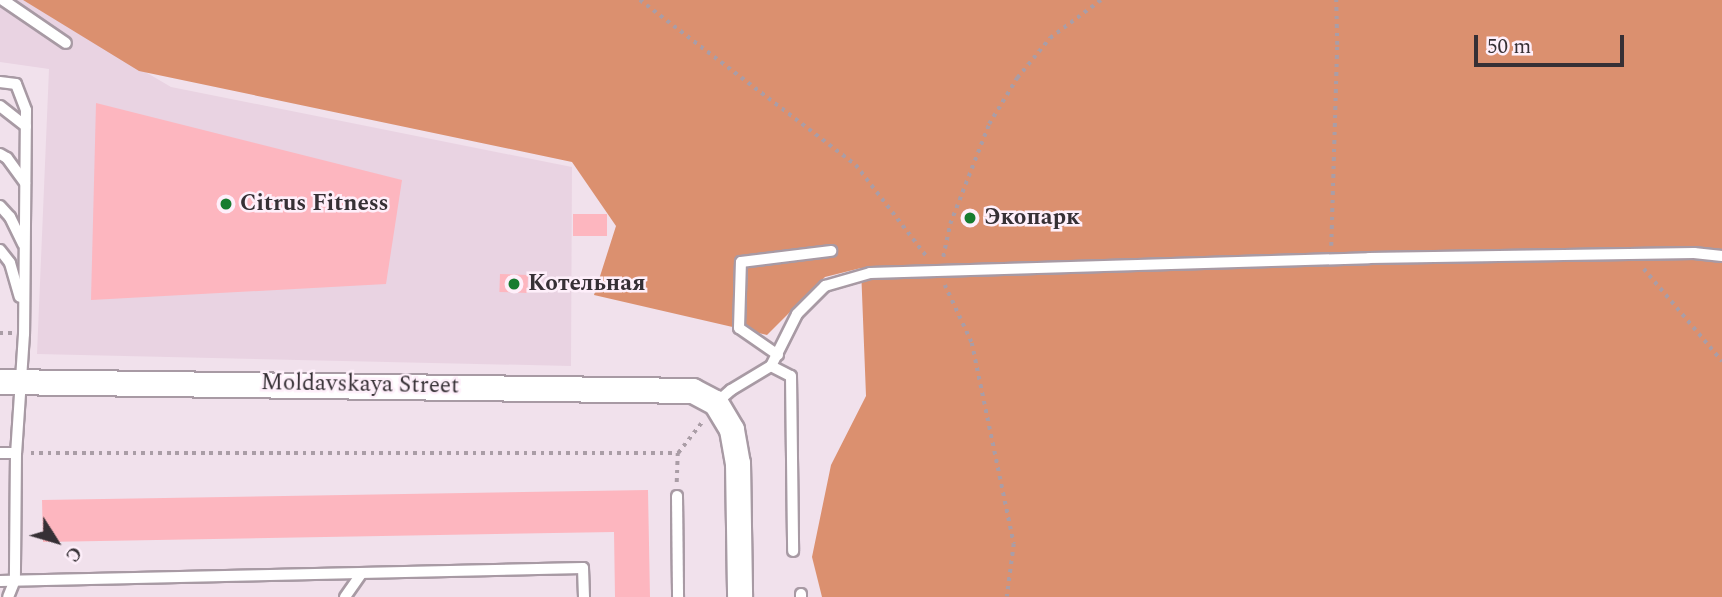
<!DOCTYPE html>
<meta charset="utf-8">
<style>
body{margin:0}
#map{position:relative;width:1722px;height:597px;overflow:hidden;background:#f1e1ec;font-family:Spectral,serif}
div>[style]{position:absolute}
[style*='--x']{left:calc(var(--x)*1px);top:calc(var(--y)*1px);width:calc(var(--w)*1px);rotate:calc(var(--a)*1deg)}
.built>*{inset:0;background:#e9d3e2}
.forest>*{inset:0;background:#db906f}
.building>*{inset:0;background:#fdb6bf;transform-origin:0 0}
.path>*{height:3.5px;margin-top:-1.75px;transform-origin:0;background:repeating-linear-gradient(90deg,#aa9da6 0 3.5px,transparent 0 8.5px)}
.roads{filter:drop-shadow(2px 0 #a89aa4) drop-shadow(-2px 0 #a89aa4) drop-shadow(0 2px #a89aa4) drop-shadow(0 -2px #a89aa4)}
.service>*{height:10px;margin:-5px;padding:0 5px;transform-origin:5px;border-radius:5px;background:#fff}
.tertiary>*{height:24px;margin:-12px;padding:0 12px;transform-origin:12px;border-radius:12px;background:#fff}
.dots>*{width:19px;height:19px;translate:-50% -50%;box-sizing:border-box;border:4px solid #feeffa;border-radius:50%}
span{translate:-50% -50%;white-space:nowrap;text-align:center;line-height:1.15;-webkit-text-stroke:5px #feeffa;paint-order:stroke}
.poi-label{font-size:23px;color:#363035;font-weight:700}
.left{translate:0 -50%;text-align:left}
.street-label{font-size:23px;color:#363035}
.north{position:absolute;left:21px;top:506px;width:70px;height:70px;-webkit-text-stroke:5px #feeffa;paint-order:stroke;rotate:127deg;font-size:19px;font-weight:700;line-height:28px;text-align:center;color:#363035}
.north::after{content:'';display:block;margin:auto;width:24px;height:32px;background:#363035;clip-path:polygon(50% 0,100% 100%,50% 72%,0 100%)}
.scale{position:absolute;left:1474px;top:35px;width:150px;height:32px;box-sizing:border-box;border:4px solid #363035;border-top:0;padding-left:9px;font-size:21px;line-height:24px;white-space:nowrap;color:#363035;-webkit-text-stroke:5px #feeffa;paint-order:stroke}
</style>
<div id="map">
<div class="built">
<i style="clip-path:polygon(0 0,23px 0,171px 87px,572px 167px,571px 366px,37px 354px,49px 69px,0 62px)"></i>
</div>
<div class="forest">
<i style="clip-path:polygon(23px 0,1722px 0,1722px 597px,822px 597px,812px 557px,831px 465px,866px 396px,861px 268px,825px 277px,767px 335px,594px 295px,616px 226px,572px 162px,139px 71px)"></i>
</div>
<div class="building">
<i style="clip-path:polygon(96px 103px,402px 180px,386px 284px,91px 300px)"></i>
<i style="left:607px;top:214px;width:22px;height:34px;rotate:90deg"></i>
<i style="left:500px;top:274px;width:28px;height:18px;rotate:2deg"></i>
<i style="clip-path:polygon(648px 490px,650px 597px,615px 597px,614px 532px,43px 542px,42px 500px)"></i>
</div>
<div class="path">
<i style="--x:640;--y:0;--w:272;--a:37.4"></i>
<i style="--x:856;--y:165;--w:118;--a:52.3"></i>
<i style="--x:1331;--y:246;--w:201;--a:-88.3"></i>
<i style="--x:1337;--y:45;--w:45;--a:-91.3"></i>
<i style="--x:943;--y:257;--w:34;--a:-78"></i>
<i style="--x:950;--y:224;--w:107;--a:-68.7"></i>
<i style="--x:989;--y:124;--w:54;--a:-58.7"></i>
<i style="--x:1017;--y:78;--w:52;--a:-50.5"></i>
<i style="--x:1050;--y:38;--w:64;--a:-36.7"></i>
<i style="--x:1644;--y:269;--w:121;--a:49.7"></i>
<i style="--x:945;--y:285;--w:64;--a:65"></i>
<i style="--x:972;--y:343;--w:205;--a:78.2"></i>
<i style="--x:1014;--y:544;--w:53;--a:97.5"></i>
<i style="--x:0;--y:333;--w:12;--a:0"></i>
<i style="--x:31;--y:453;--w:647;--a:0"></i>
<i style="--x:678;--y:453;--w:30;--a:92"></i>
<i style="--x:678;--y:453;--w:41;--a:-52"></i>
</div>
<div class="roads">
<div class="service">
<i style="--x:3;--y:0;--w:76;--a:34.3"></i>
<i style="--x:0;--y:82;--w:16;--a:7"></i>
<i style="--x:16;--y:84;--w:28;--a:69"></i>
<i style="--x:26;--y:110;--w:224;--a:90.5"></i>
<i style="--x:24;--y:334;--w:119;--a:93.8"></i>
<i style="--x:16;--y:453;--w:127;--a:90.5"></i>
<i style="--x:15;--y:580;--w:18;--a:112"></i>
<i style="--x:0;--y:106;--w:33;--a:38"></i>
<i style="--x:0;--y:154;--w:8;--a:30"></i>
<i style="--x:7;--y:158;--w:31;--a:54"></i>
<i style="--x:0;--y:206;--w:15;--a:48"></i>
<i style="--x:10;--y:217;--w:30;--a:64"></i>
<i style="--x:0;--y:250;--w:16;--a:52"></i>
<i style="--x:10;--y:263;--w:35;--a:74"></i>
<i style="--x:778;--y:355;--w:47;--a:-145.3"></i>
<i style="--x:739;--y:328;--w:66;--a:-88.3"></i>
<i style="--x:741;--y:262;--w:91;--a:-7"></i>
<i style="--x:771;--y:366;--w:22;--a:27"></i>
<i style="--x:791;--y:376;--w:175;--a:89.3"></i>
<i style="--x:716;--y:403;--w:20;--a:-41"></i>
<i style="--x:731;--y:390;--w:47;--a:-31"></i>
<i style="--x:771;--y:366;--w:58;--a:-63.4"></i>
<i style="--x:797;--y:314;--w:40;--a:-45"></i>
<i style="--x:825;--y:286;--w:47;--a:-16.1"></i>
<i style="--x:870;--y:273;--w:499;--a:-1.7"></i>
<i style="--x:1369;--y:258;--w:325;--a:-0.9"></i>
<i style="--x:1694;--y:253;--w:28;--a:6"></i>
<i style="--x:0;--y:453;--w:16;--a:0"></i>
<i style="--x:677;--y:496;--w:101;--a:89.4"></i>
<i style="--x:0;--y:581;--w:583;--a:-1.28"></i>
<i style="--x:583;--y:568;--w:29;--a:88"></i>
<i style="--x:345;--y:597;--w:29;--a:-55"></i>
<i style="--x:801;--y:597;--w:3;--a:-90"></i>
</div>
<div class="tertiary">
<i style="--x:0;--y:382;--w:693;--a:0.74"></i>
<i style="--x:693;--y:391;--w:26;--a:28"></i>
<i style="--x:716;--y:403;--w:31;--a:59"></i>
<i style="--x:732;--y:430;--w:34;--a:80"></i>
<i style="--x:738;--y:463;--w:134;--a:89.1"></i>
</div>
</div>
<div class="dots">
<i style="left:226px;top:204px;background:#177c2f"></i>
<i style="left:970px;top:218px;background:#177c2f"></i>
<i style="left:514px;top:284px;background:#177c2f"></i>
</div>
<div class="poi-label">
<span class="left" style="left:240px;top:204px">Citrus Fitness</span>
<span class="left" style="left:984px;top:218px">Экопарк</span>
<span class="left" style="left:528px;top:284px">Котельная</span>
</div>
<div class="street-label">
<span style="left:360px;top:385px;rotate:1deg">Moldavskaya Street</span>
</div>
<div class="north">С</div>
<div class="scale">50 m</div>
</div>
